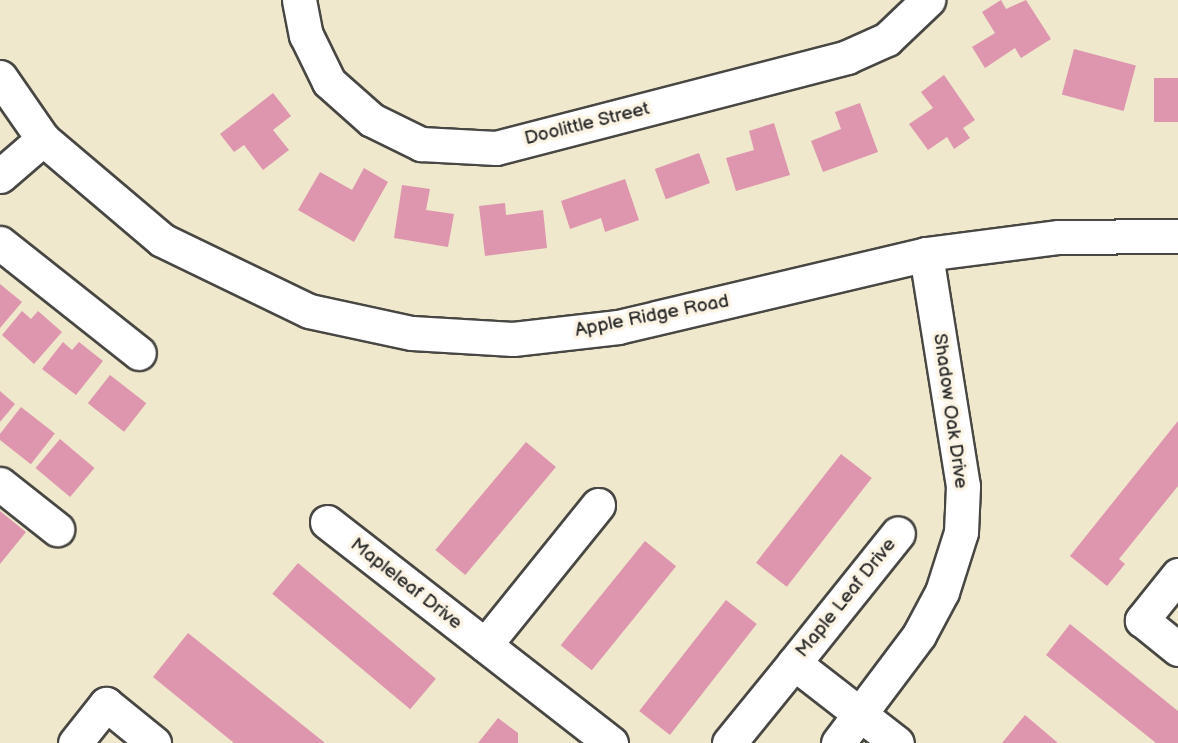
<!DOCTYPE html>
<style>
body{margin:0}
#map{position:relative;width:1178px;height:743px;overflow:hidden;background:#efe8cc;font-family:"Balsamiq Sans",sans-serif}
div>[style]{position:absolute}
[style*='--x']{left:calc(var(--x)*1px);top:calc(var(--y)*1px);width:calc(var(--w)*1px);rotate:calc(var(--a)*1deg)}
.building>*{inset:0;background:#de95ae;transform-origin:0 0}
.roads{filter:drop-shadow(2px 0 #484743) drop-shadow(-2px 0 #484743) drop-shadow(0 2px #484743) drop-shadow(0 -2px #484743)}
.minor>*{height:33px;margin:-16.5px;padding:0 16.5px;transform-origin:16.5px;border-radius:16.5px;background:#fff}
span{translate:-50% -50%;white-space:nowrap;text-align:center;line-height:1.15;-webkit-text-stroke:7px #fcf5e5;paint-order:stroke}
.street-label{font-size:19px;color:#2b2b2b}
</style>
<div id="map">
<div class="building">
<i style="clip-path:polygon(1001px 0,1006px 9px,1026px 0,1051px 39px,1021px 58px,1015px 48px,985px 68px,972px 47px,995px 33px,982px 12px)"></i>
<i style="left:1074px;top:49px;width:64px;height:47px;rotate:15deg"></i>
<i style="clip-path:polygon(944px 75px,975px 120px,963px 128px,970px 138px,954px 149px,947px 137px,928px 150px,909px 124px,933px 108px,921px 92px)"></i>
<i style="left:1154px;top:78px;width:24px;height:44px"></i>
<i style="clip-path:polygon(273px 93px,291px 116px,273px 130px,289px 150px,263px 170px,244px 145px,234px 152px,220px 134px)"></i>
<i style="clip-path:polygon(860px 103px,878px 152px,823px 172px,811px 141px,841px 129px,835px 112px)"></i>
<i style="clip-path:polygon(774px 123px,790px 175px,736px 191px,726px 158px,754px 150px,749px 131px)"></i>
<i style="left:699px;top:153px;width:32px;height:47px;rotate:70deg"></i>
<i style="clip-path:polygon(364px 168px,388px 182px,354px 242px,298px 210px,320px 172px,352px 190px)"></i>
<i style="clip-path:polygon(625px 179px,639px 220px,605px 232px,601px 218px,570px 229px,561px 201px)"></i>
<i style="clip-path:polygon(402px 185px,430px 189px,426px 210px,454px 214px,448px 247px,394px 238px)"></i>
<i style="clip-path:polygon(505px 203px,506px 215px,543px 210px,547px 248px,485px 256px,479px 206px)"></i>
<i style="clip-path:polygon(0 284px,22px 302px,0 328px)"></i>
<i style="clip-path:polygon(22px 311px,31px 319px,38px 311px,62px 332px,34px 364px,2px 335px)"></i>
<i style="clip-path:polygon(63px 342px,72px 350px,79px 342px,103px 361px,76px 395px,42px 369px)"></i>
<i style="left:110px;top:375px;width:46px;height:36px;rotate:38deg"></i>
<i style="clip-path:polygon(0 391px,15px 404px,0 422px)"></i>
<i style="left:21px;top:407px;width:43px;height:39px;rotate:38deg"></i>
<i style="clip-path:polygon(1178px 421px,1178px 486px,1119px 559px,1125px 564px,1107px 586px,1070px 556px)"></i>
<i style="left:60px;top:439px;width:45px;height:38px;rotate:40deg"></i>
<i style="left:526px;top:442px;width:39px;height:141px;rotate:40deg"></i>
<i style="left:841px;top:454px;width:39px;height:138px;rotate:38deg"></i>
<i style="clip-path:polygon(0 511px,26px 532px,0 564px)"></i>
<i style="left:645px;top:541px;width:40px;height:134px;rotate:39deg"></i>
<i style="left:298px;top:563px;width:180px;height:40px;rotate:40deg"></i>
<i style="left:726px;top:600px;width:39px;height:141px;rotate:38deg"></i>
<i style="clip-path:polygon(1070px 624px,1178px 711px,1178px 743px,1156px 743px,1046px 655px)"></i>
<i style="clip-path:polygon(188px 633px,325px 743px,234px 743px,153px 677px)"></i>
<i style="clip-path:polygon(1025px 715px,1058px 743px,1002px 743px)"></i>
<i style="clip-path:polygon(498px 718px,518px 733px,518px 743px,478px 743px)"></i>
</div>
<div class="roads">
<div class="minor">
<i style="--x:299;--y:0;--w:36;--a:79"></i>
<i style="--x:306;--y:35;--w:52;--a:63.9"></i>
<i style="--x:329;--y:82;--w:57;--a:41.5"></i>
<i style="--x:372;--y:120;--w:55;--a:26.1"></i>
<i style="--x:421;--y:144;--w:75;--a:3.1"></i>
<i style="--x:496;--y:148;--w:363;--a:-14.5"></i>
<i style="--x:847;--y:57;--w:44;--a:-24.2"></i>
<i style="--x:887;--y:39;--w:57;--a:-43.6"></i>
<i style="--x:0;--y:77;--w:75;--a:55.3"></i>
<i style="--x:43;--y:139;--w:156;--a:40.3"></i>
<i style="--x:162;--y:240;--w:163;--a:25.8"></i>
<i style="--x:309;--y:311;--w:105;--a:12.1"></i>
<i style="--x:412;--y:333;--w:101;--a:3.4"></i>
<i style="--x:513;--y:339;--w:106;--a:-6.5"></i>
<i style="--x:618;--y:327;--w:317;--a:-13.3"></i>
<i style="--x:926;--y:254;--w:134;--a:-7.3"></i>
<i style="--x:1059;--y:237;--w:119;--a:-0.5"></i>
<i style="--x:0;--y:176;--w:57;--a:-40.7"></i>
<i style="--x:0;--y:243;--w:177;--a:38.4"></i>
<i style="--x:0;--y:484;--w:73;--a:38.3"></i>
<i style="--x:327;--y:522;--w:360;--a:37.9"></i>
<i style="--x:1178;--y:575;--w:58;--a:128.7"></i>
<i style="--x:1142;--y:620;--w:46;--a:38.9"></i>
<i style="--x:485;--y:645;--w:180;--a:-51.1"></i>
<i style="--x:794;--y:663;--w:166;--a:-51.3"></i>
<i style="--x:75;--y:743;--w:50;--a:-51.5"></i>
<i style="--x:106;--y:704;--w:62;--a:39.1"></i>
<i style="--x:729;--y:743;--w:103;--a:-50.9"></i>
<i style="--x:794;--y:663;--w:130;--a:37.8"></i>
<i style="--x:838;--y:743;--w:135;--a:-53.1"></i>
<i style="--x:919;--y:635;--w:49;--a:-61.9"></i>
<i style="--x:942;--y:592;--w:63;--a:-72.4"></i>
<i style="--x:961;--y:532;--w:46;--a:-87.5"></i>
<i style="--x:963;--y:486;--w:235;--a:-99.1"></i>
</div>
</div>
<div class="street-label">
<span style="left:587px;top:124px;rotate:-14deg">Doolittle Street</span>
<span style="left:652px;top:316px;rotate:-11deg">Apple Ridge Road</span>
<span style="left:950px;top:411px;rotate:82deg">Shadow Oak Drive</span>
<span style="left:406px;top:584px;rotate:38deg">Mapleleaf Drive</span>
<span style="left:846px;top:598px;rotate:-51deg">Maple Leaf Drive</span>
</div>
</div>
